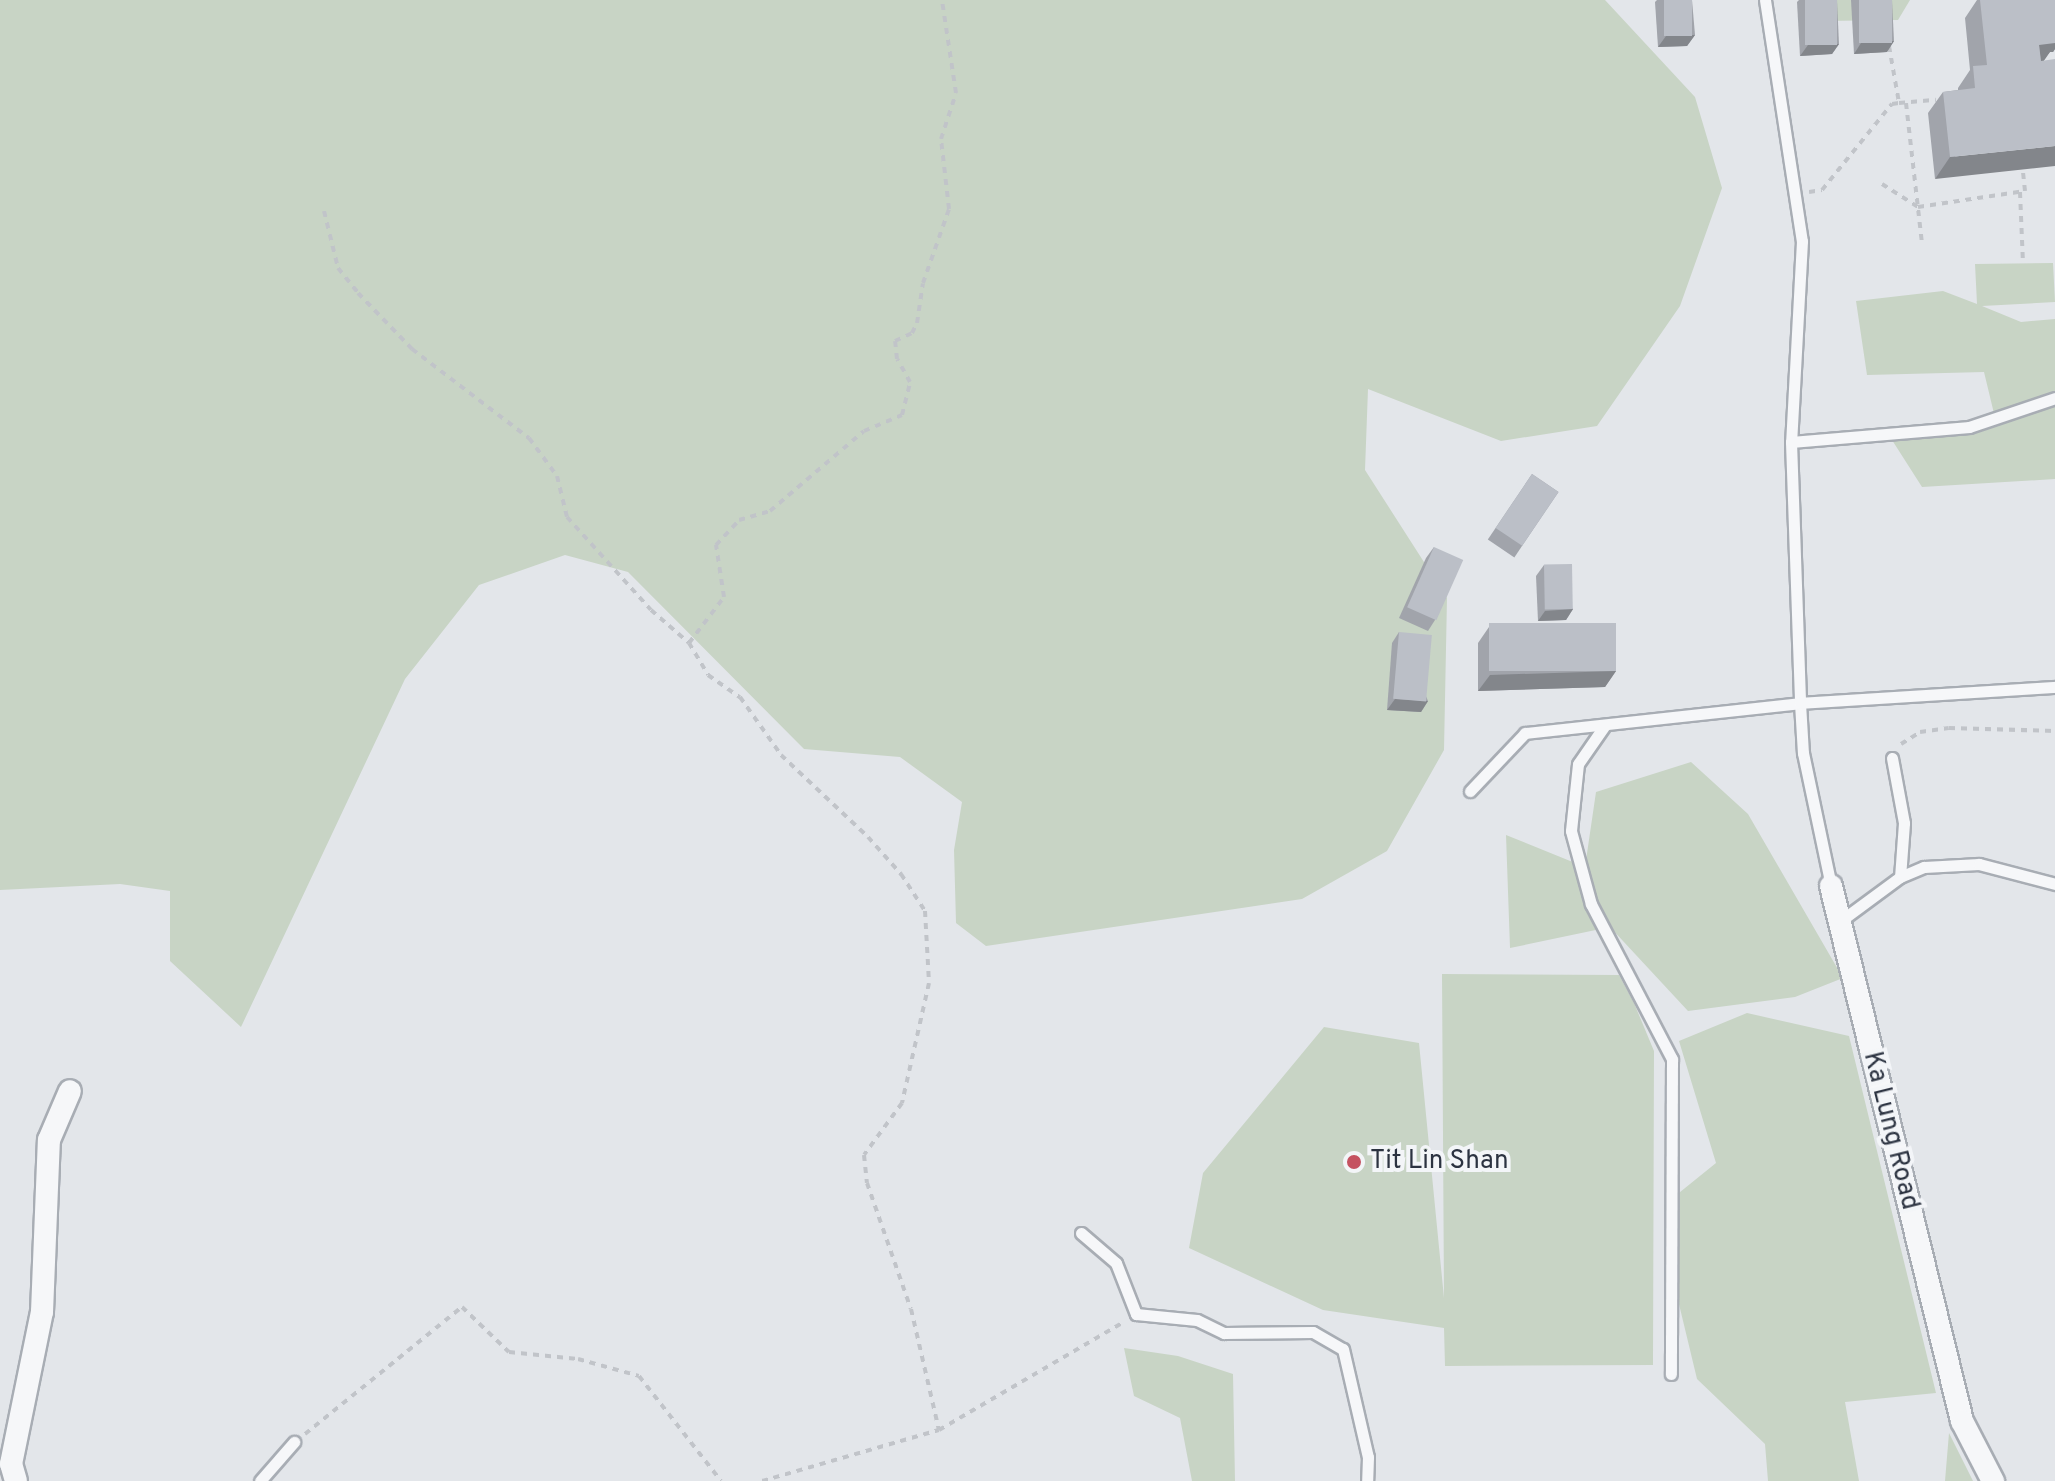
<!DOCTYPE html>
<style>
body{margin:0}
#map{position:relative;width:2055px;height:1481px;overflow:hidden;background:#e3e6ea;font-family:Overpass,sans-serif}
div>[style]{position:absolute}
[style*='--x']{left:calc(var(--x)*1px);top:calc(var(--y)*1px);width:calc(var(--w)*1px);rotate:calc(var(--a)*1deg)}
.green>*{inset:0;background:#c8d4c5}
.path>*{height:4px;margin-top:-2px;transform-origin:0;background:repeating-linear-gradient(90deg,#c1c4c9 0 6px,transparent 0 12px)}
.roads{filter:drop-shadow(2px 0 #a8adb4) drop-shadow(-2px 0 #a8adb4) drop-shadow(0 2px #a8adb4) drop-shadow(0 -2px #a8adb4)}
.lane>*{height:11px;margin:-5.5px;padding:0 5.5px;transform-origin:5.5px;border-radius:5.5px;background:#f6f7f9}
.street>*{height:22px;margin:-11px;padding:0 11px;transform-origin:11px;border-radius:11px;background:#f6f7f9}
.wall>*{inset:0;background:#a1a4ab;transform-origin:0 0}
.shaded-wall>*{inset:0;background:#83868b}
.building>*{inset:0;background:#bbbfc7;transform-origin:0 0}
.dots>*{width:22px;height:22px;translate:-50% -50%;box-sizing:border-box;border:4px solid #f3f5f8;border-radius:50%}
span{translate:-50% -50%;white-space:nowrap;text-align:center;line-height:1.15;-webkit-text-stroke:8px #f3f5f8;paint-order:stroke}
.street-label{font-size:26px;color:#2c3341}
.poi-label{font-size:26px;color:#2c3341}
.left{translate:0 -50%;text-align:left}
</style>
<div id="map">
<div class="green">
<i style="clip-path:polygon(0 0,1605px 0,1695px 97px,1722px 188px,1680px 306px,1597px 426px,1501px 441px,1368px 389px,1365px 470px,1447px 598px,1444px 750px,1387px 851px,1302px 899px,986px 946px,956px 923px,954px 850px,962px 802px,900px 757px,804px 749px,628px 572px,565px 555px,479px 585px,405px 679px,241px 1027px,170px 961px,170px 891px,120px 884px,0 890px)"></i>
<i style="clip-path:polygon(1820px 0,1910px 0,1898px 20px,1823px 21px)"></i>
<i style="clip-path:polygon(2053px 263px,2055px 302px,1982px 306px,2021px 322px,2055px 319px,2055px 479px,1922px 487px,1892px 440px,1997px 426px,1984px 372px,1867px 375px,1856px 301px,1943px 291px,1977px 304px,1975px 264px)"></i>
<i style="clip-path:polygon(1691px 762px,1748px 814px,1843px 978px,1795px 997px,1688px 1011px,1610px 927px,1510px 948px,1506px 835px,1585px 867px,1596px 792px)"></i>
<i style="clip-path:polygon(1442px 974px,1619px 975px,1634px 1003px,1654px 1051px,1653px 1365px,1445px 1366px,1444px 1328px,1323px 1310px,1189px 1248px,1203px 1173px,1324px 1027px,1419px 1043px,1444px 1298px)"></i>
<i style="clip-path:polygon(1747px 1013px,1849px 1036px,1936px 1393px,1845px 1402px,1859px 1481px,1768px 1481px,1765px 1444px,1697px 1379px,1678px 1300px,1664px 1205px,1716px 1163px,1679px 1041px)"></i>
<i style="clip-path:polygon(1124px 1348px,1178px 1356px,1233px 1374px,1235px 1481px,1192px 1481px,1180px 1418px,1134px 1396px)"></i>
<i style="clip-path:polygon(1949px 1433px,1973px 1481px,1945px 1481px)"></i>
</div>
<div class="path">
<i style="--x:1889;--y:46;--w:58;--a:80"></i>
<i style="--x:1899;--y:103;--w:37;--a:-5"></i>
<i style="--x:1906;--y:103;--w:142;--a:83.5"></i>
<i style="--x:1882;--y:184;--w:43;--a:32.6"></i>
<i style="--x:1918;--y:207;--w:108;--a:-8.5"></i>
<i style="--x:2025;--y:191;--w:19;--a:-96"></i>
<i style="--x:1809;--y:192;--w:13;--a:-9"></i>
<i style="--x:1822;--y:190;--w:111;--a:-50.9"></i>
<i style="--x:1892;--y:104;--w:7;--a:-8"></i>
<i style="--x:2020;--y:192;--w:71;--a:87.6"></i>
<i style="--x:324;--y:211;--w:59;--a:76.2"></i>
<i style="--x:338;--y:268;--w:32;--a:51"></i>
<i style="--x:358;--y:293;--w:78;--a:46"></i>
<i style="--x:412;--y:349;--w:147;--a:37.3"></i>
<i style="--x:529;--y:438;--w:47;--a:53.6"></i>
<i style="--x:557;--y:476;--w:42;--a:76.3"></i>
<i style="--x:567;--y:517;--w:125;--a:47.9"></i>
<i style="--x:651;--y:610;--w:50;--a:41"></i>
<i style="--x:689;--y:643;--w:37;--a:59"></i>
<i style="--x:708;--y:675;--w:39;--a:35"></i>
<i style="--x:740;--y:697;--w:71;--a:54.7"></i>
<i style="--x:781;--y:755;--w:120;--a:43.3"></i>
<i style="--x:868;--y:837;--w:50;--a:48.3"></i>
<i style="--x:901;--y:874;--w:44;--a:57"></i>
<i style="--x:925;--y:911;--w:72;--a:86.8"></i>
<i style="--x:929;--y:983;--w:123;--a:102.7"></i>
<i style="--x:902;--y:1103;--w:64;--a:126.2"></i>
<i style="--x:864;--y:1155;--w:28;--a:84"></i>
<i style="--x:867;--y:1183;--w:133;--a:70.8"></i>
<i style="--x:911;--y:1309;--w:124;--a:77"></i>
<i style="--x:689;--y:643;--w:58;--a:-52.7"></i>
<i style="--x:724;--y:597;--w:53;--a:-98.7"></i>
<i style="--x:716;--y:545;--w:34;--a:-47"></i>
<i style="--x:739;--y:520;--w:32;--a:-16"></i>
<i style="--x:770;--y:511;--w:123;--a:-40.4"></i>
<i style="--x:864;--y:431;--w:41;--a:-22.8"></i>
<i style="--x:902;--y:415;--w:34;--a:-76"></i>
<i style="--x:910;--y:382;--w:26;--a:-119"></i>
<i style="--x:897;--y:359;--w:18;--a:-96"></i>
<i style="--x:895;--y:341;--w:19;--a:-25"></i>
<i style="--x:912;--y:333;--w:11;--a:-63"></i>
<i style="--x:917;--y:323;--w:40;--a:-81.5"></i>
<i style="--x:923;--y:283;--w:78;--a:-70.6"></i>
<i style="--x:949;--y:209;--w:70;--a:-96.5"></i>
<i style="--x:941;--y:139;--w:48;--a:-71.9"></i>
<i style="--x:956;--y:93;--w:94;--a:-98.6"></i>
<i style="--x:1901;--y:744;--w:22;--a:-32"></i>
<i style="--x:1920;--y:732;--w:29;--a:-8"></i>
<i style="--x:1949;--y:728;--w:106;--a:1.6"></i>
<i style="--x:305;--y:1434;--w:202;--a:-39"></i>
<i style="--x:462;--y:1307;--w:65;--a:43.8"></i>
<i style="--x:509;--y:1352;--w:69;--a:5.8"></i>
<i style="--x:578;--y:1359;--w:63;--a:15.6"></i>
<i style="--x:639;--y:1376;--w:133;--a:52"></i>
<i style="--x:762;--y:1481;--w:184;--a:-16.1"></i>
<i style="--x:939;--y:1430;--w:214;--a:-30.3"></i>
</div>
<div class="roads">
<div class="lane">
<i style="--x:1765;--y:0;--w:244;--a:81.3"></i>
<i style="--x:1802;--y:241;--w:201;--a:93.1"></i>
<i style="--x:1791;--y:442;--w:261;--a:88"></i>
<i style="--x:1800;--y:703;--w:50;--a:86.6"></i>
<i style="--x:1803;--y:753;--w:136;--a:78.1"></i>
<i style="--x:1791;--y:442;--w:179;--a:-4.8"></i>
<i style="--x:1969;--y:427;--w:91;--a:-18.6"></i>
<i style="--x:1605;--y:725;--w:47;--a:124.7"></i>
<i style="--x:1578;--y:764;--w:67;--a:96"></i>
<i style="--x:1571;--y:831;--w:76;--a:74.7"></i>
<i style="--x:1591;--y:904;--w:175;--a:62.4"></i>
<i style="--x:1672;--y:1059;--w:315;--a:90.2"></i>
<i style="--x:1892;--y:758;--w:66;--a:79.5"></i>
<i style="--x:1904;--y:823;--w:54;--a:94.2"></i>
<i style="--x:1470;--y:791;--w:80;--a:-46.5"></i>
<i style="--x:1525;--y:733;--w:277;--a:-6.2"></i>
<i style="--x:1800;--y:703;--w:256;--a:-3.6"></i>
<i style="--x:1839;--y:922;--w:76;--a:-36.4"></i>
<i style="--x:1900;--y:877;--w:26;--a:-23"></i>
<i style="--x:1924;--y:867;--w:55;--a:-3.1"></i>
<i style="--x:1979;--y:864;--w:79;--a:14.7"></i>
<i style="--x:1081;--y:1233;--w:46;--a:40.6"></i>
<i style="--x:1116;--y:1263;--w:55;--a:68.6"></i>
<i style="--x:1136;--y:1314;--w:61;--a:5.6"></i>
<i style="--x:1197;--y:1320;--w:30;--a:26"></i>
<i style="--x:1224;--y:1333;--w:89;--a:-0.6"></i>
<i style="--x:1313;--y:1332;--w:34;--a:30"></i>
<i style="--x:1343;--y:1349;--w:111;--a:77"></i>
<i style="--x:1368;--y:1457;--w:24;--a:92"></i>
<i style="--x:260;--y:1481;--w:52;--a:-48.9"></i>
</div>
<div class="street">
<i style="--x:1831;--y:886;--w:551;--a:76.24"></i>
<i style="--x:1962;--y:1421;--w:68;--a:62.7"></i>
<i style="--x:16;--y:1481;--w:18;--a:-106"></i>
<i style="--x:11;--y:1464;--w:155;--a:-78.5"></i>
<i style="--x:42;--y:1312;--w:172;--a:-87.7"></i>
<i style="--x:49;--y:1140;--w:53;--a:-66.8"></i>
</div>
</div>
<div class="wall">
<i style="clip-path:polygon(1657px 0,1692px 0,1695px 35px,1687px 46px,1658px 47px,1655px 2px)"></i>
<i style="clip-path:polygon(1799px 0,1837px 0,1839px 44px,1832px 54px,1800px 56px,1797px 2px)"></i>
<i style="clip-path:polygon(1851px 0,1892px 0,1894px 41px,1887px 52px,1854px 54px)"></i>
<i style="clip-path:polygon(1977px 0,2055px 0,2055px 49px,2053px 52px,2050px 52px,1935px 179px,1928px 113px,1943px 92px,1958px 90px,1958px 88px,1970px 70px,1965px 18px)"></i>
<i style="left:1532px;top:474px;width:32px;height:79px;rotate:34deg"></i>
<i style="clip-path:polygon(1434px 547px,1435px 620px,1428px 631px,1399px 618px,1426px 558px)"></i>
<i style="clip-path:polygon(1544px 565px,1573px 609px,1566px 620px,1538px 621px,1536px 576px)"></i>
<i style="clip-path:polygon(1489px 627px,1616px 671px,1605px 687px,1478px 691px,1478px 643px)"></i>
<i style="clip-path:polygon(1399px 632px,1428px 701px,1421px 712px,1387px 710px,1392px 643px)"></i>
</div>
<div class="shaded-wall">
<i style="clip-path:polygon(2055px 32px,2055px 49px,2053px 52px,2050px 52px,2041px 65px,2039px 45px)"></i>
<i style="clip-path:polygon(1695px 35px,1687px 46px,1658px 47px,1666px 36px)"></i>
<i style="clip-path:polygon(1894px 41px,1887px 52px,1854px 54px,1861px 43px)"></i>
<i style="clip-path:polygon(1839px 44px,1832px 54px,1800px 56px,1808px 45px)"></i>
<i style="clip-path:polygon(2055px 146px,2055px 166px,1935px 179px,1950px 157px)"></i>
<i style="clip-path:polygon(1573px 609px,1566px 620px,1538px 621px,1545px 611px)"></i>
<i style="clip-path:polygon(1616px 671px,1605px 687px,1478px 691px,1490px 675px)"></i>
<i style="clip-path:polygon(1395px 699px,1428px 701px,1421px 712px,1387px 710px)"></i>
</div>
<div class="building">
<i style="left:1664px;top:0;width:28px;height:36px"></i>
<i style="left:1805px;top:0;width:32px;height:45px"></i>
<i style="left:1859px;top:0;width:33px;height:43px"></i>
<i style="clip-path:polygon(1980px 0,2055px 0,2055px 43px,2039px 45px,2041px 61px,2055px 59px,2055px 146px,1950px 157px,1943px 92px,1975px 88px,1973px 66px,1987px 65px)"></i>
<i style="left:1532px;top:474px;width:32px;height:65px;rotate:34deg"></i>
<i style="left:1434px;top:547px;width:32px;height:66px;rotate:24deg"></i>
<i style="left:1572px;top:564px;width:45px;height:28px;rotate:89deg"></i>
<i style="left:1616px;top:623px;width:48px;height:127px;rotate:90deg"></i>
<i style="left:1399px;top:632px;width:33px;height:67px;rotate:5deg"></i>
</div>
<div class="dots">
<i style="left:1354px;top:1162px;background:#c55261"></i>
</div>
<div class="street-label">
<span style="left:1890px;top:1131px;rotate:76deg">Ka Lung Road</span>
</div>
<div class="poi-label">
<span class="left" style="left:1370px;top:1162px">Tit Lin Shan</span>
</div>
</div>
